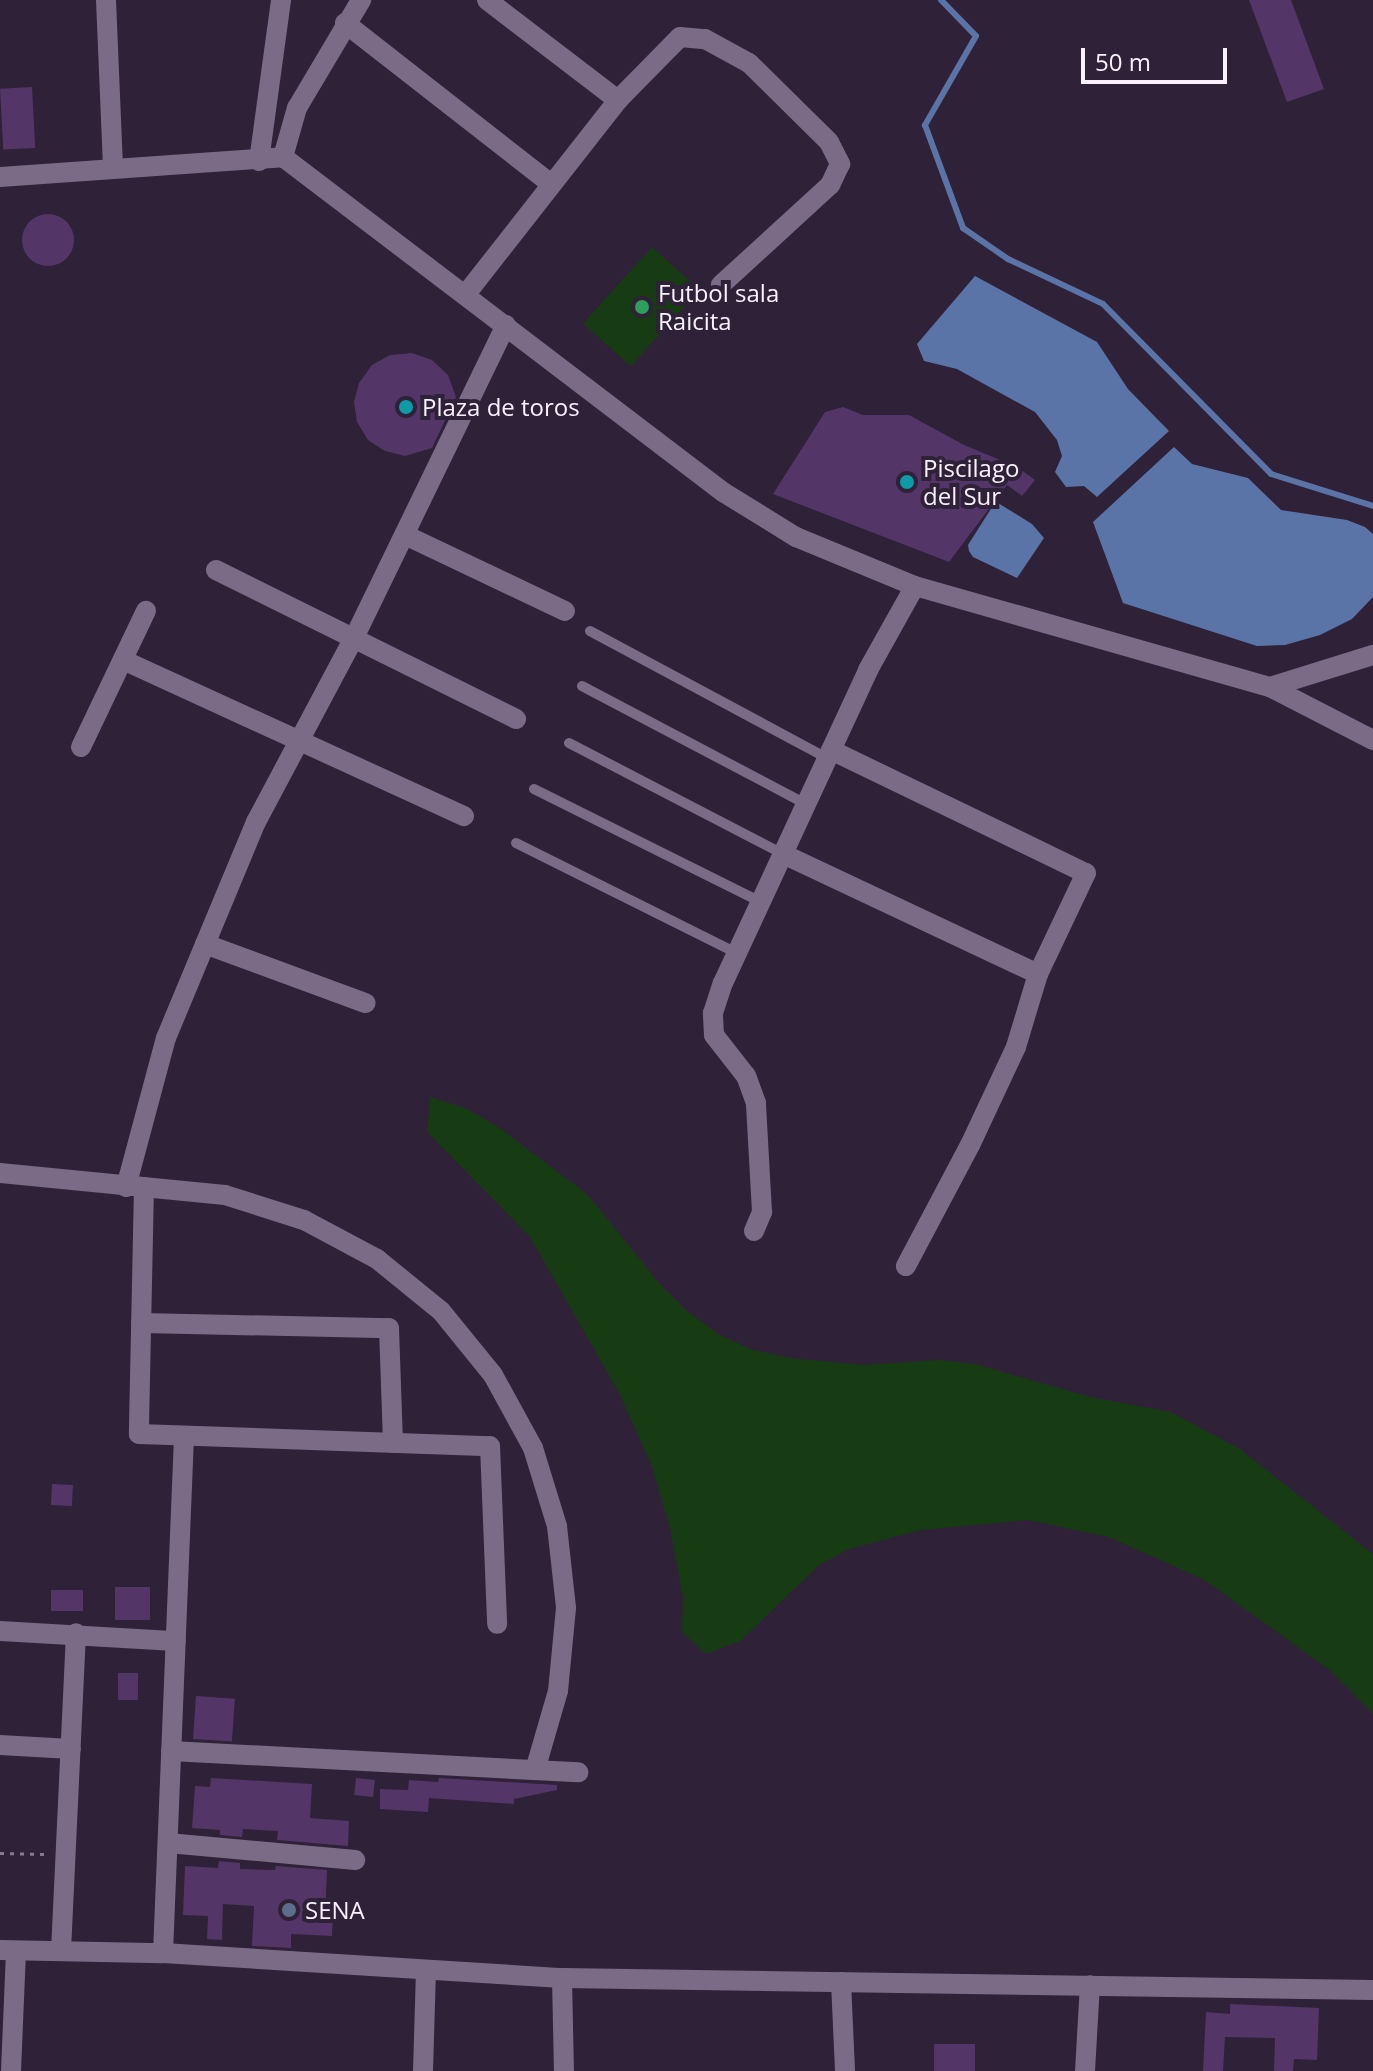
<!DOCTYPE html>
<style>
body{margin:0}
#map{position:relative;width:1373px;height:2071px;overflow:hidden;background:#2e2138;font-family:"Open Sans",sans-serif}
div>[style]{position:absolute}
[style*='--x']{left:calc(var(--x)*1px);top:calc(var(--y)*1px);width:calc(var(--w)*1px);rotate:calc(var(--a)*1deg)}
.green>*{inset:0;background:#173c13;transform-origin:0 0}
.water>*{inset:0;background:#5b74a7}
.stream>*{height:6px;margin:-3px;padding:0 3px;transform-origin:3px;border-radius:3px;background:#5b74a7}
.building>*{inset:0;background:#533667;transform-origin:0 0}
.round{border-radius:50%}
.path>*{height:3px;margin-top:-1.5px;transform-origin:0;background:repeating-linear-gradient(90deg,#867c8e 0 4px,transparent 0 10px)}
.lane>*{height:10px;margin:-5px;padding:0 5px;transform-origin:5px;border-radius:5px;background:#7b6b87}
.street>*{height:20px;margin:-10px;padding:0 10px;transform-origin:10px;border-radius:10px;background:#7b6b87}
.dots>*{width:22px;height:22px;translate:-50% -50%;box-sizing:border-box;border:4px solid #2e2138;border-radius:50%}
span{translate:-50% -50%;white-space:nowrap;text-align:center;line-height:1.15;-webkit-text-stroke:8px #2e2138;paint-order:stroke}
.poi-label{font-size:24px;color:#f8f1fe}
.left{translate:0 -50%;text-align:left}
.scale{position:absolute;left:1081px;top:48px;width:146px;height:36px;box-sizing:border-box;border:4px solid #f8f1fe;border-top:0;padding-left:10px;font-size:24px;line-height:28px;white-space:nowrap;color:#f8f1fe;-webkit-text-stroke:6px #2e2138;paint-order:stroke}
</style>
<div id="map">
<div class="green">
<i style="left:652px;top:247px;width:64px;height:103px;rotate:42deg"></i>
<i style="clip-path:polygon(430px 1097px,465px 1108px,497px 1126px,588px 1195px,660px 1284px,686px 1310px,718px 1334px,750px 1349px,790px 1358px,863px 1365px,939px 1360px,975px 1364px,1091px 1397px,1171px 1412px,1240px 1449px,1373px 1554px,1373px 1714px,1331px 1671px,1205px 1580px,1109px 1537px,1028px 1520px,921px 1530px,849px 1549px,819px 1565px,740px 1641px,706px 1654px,682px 1632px,683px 1598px,670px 1528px,650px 1461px,619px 1393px,530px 1237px,427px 1132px)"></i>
</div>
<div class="water">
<i style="clip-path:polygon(975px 276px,1097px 342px,1128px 389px,1169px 431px,1097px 497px,1084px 486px,1066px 487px,1055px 472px,1062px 456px,1057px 440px,1035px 412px,957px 369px,924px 361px,917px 344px)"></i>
<i style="clip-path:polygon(1174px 447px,1192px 464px,1248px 478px,1281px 510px,1347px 520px,1365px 527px,1373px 534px,1373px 597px,1352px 619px,1320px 635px,1285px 645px,1257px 646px,1123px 603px,1093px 522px)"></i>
<i style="clip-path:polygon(998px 503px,1032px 524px,1044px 538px,1017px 578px,973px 557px,969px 551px,968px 545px,994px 504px)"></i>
</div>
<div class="stream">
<i style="--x:941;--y:0;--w:50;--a:45.8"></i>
<i style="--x:976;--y:36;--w:103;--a:119.8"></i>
<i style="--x:925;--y:125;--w:110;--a:69.7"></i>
<i style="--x:963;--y:228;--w:55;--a:34.6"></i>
<i style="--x:1008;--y:259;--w:105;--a:25.3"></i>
<i style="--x:1103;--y:304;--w:239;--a:45.3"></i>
<i style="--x:1271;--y:474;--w:107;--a:17.4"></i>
</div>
<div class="building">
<i style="clip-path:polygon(1249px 0,1291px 0,1324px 89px,1287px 102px)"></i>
<i style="left:32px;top:87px;width:61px;height:32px;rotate:87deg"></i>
<i class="round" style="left:22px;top:214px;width:52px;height:52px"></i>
<i style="clip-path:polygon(412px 353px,432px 360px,448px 375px,456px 397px,432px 448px,405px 456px,385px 451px,368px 440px,357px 422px,354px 402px,359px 383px,372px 365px,390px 355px)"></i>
<i style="clip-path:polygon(843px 407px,863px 415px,909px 415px,964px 445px,1017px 467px,1035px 480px,1022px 496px,1007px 485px,949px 562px,773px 494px,825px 412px)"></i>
<i style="left:52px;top:1484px;width:21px;height:21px;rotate:3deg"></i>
<i style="left:115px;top:1587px;width:35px;height:33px"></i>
<i style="left:51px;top:1590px;width:32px;height:21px"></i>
<i style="left:118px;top:1673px;width:20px;height:27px"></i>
<i style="left:196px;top:1696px;width:39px;height:43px;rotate:4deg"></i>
<i style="clip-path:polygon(211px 1778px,312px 1784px,310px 1818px,349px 1821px,348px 1846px,277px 1840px,278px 1831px,243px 1829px,242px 1837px,220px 1835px,220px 1830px,192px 1828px,195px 1786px,210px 1787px)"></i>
<i style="left:356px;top:1778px;width:19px;height:17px;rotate:6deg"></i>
<i style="clip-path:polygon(439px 1778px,557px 1785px,557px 1790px,514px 1799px,514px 1804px,429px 1798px,428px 1812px,380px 1809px,380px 1789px,408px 1790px,409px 1780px,438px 1782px)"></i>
<i style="clip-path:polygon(219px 1861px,240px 1863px,240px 1869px,275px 1870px,276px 1866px,327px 1870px,325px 1916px,333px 1916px,332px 1936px,291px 1934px,291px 1948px,252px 1946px,254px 1906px,223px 1904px,222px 1940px,207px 1939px,208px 1916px,183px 1915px,185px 1866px,218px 1868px)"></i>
<i style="clip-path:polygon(1230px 2004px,1319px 2008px,1317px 2060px,1294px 2059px,1293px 2071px,1274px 2071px,1275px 2038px,1225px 2037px,1223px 2071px,1203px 2071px,1206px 2012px,1230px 2014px)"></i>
<i style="left:975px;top:2044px;width:27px;height:41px;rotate:90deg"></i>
</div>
<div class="path">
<i style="--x:0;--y:1853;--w:44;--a:1.3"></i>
</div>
<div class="lane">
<i style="--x:590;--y:631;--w:269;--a:28.2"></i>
<i style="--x:582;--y:686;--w:253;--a:27.8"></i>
<i style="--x:569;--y:743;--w:241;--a:27.4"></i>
<i style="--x:534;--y:789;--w:254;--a:26.5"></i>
<i style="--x:516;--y:843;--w:247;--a:26.5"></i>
</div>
<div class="street">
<i style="--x:106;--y:0;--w:168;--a:87.6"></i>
<i style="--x:487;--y:0;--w:165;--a:37.4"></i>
<i style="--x:345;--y:23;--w:261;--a:38"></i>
<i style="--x:283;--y:157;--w:51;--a:-74.1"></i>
<i style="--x:297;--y:108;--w:126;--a:-59.3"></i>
<i style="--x:259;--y:161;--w:162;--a:-82.2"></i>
<i style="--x:0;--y:177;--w:284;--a:-4"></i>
<i style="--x:283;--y:157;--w:553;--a:37.28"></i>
<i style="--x:723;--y:492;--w:86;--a:31.7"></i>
<i style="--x:796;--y:537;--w:129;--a:22.4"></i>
<i style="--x:915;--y:586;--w:369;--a:15.9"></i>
<i style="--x:1270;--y:687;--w:116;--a:27.2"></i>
<i style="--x:466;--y:294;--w:246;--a:-51.9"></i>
<i style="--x:618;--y:100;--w:88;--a:-45.5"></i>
<i style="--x:680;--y:37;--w:25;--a:5"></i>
<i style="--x:705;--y:39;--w:50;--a:28.6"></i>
<i style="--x:749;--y:63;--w:112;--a:44.6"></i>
<i style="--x:829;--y:142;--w:25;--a:63"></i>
<i style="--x:840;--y:164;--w:23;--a:115"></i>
<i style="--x:830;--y:185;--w:148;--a:137.5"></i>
<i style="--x:405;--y:535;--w:177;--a:25.4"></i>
<i style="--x:216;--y:570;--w:335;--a:26.4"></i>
<i style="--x:123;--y:660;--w:375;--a:24.6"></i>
<i style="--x:1270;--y:687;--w:108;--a:-17.3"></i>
<i style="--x:81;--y:747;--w:151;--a:-64.5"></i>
<i style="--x:831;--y:750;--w:283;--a:25.8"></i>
<i style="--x:1086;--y:873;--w:112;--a:115.4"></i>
<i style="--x:1038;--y:974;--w:76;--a:106.8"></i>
<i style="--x:1016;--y:1047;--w:108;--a:115.1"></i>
<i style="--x:970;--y:1145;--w:137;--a:117.9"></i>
<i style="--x:783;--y:854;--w:282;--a:25.2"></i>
<i style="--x:205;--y:944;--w:171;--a:20.2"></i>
<i style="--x:0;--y:1173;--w:226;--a:5.6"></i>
<i style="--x:225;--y:1195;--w:83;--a:17.6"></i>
<i style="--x:304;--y:1220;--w:83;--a:28.1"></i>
<i style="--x:377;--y:1259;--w:82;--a:39.1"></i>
<i style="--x:441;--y:1311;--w:82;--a:50.9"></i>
<i style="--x:493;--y:1375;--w:83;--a:61.3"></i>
<i style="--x:533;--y:1448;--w:82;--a:72.9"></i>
<i style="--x:557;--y:1526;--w:82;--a:83.7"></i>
<i style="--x:566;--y:1608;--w:83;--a:95.5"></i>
<i style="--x:558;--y:1691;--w:82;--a:106.2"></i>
<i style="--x:126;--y:1187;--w:154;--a:-75"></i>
<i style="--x:166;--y:1038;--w:234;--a:-67.4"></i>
<i style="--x:256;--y:822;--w:208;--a:-62"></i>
<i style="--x:354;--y:638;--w:348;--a:-64.1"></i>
<i style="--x:144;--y:1187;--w:247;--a:91.2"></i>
<i style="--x:139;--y:1434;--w:351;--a:2"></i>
<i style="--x:490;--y:1446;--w:178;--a:87.7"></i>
<i style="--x:754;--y:1231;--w:21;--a:-67"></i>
<i style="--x:762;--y:1212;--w:109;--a:-93.2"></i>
<i style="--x:756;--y:1103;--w:29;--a:-110"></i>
<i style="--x:746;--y:1076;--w:52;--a:-128"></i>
<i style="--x:714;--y:1035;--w:22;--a:-93"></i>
<i style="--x:713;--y:1013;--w:32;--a:-72"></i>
<i style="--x:723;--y:983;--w:345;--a:-65.1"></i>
<i style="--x:868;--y:670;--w:96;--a:-60.8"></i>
<i style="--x:141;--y:1323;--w:248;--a:1.2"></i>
<i style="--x:389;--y:1328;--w:115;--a:88"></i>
<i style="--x:0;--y:1631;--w:176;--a:3.3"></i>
<i style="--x:0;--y:1745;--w:71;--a:3.2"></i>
<i style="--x:171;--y:1751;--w:408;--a:3"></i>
<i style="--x:168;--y:1843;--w:188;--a:5.2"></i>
<i style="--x:0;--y:1950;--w:163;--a:1.1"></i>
<i style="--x:163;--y:1953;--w:400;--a:3.6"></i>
<i style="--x:562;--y:1978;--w:811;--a:0.85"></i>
<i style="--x:61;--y:1951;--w:318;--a:-87.3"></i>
<i style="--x:163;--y:1953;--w:517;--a:-87.67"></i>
<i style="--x:562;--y:1978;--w:93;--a:88.8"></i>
<i style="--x:841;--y:1982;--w:89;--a:87.4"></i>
<i style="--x:11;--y:2071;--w:119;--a:-87.6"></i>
<i style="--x:423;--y:2071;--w:100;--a:-88.3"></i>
<i style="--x:1085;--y:2071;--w:86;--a:-86.7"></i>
</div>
<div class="dots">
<i style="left:642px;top:307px;background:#2e9e5b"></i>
<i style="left:406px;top:407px;background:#0f9aa8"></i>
<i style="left:907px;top:482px;background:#0f9aa8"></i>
<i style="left:289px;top:1910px;background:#5c6f8a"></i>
</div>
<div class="poi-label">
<span class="left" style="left:658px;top:307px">Futbol sala<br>Raicita</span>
<span class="left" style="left:422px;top:407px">Plaza de toros</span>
<span class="left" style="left:923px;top:482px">Piscilago<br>del Sur</span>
<span class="left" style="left:305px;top:1910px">SENA</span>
</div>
<div class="scale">50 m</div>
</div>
